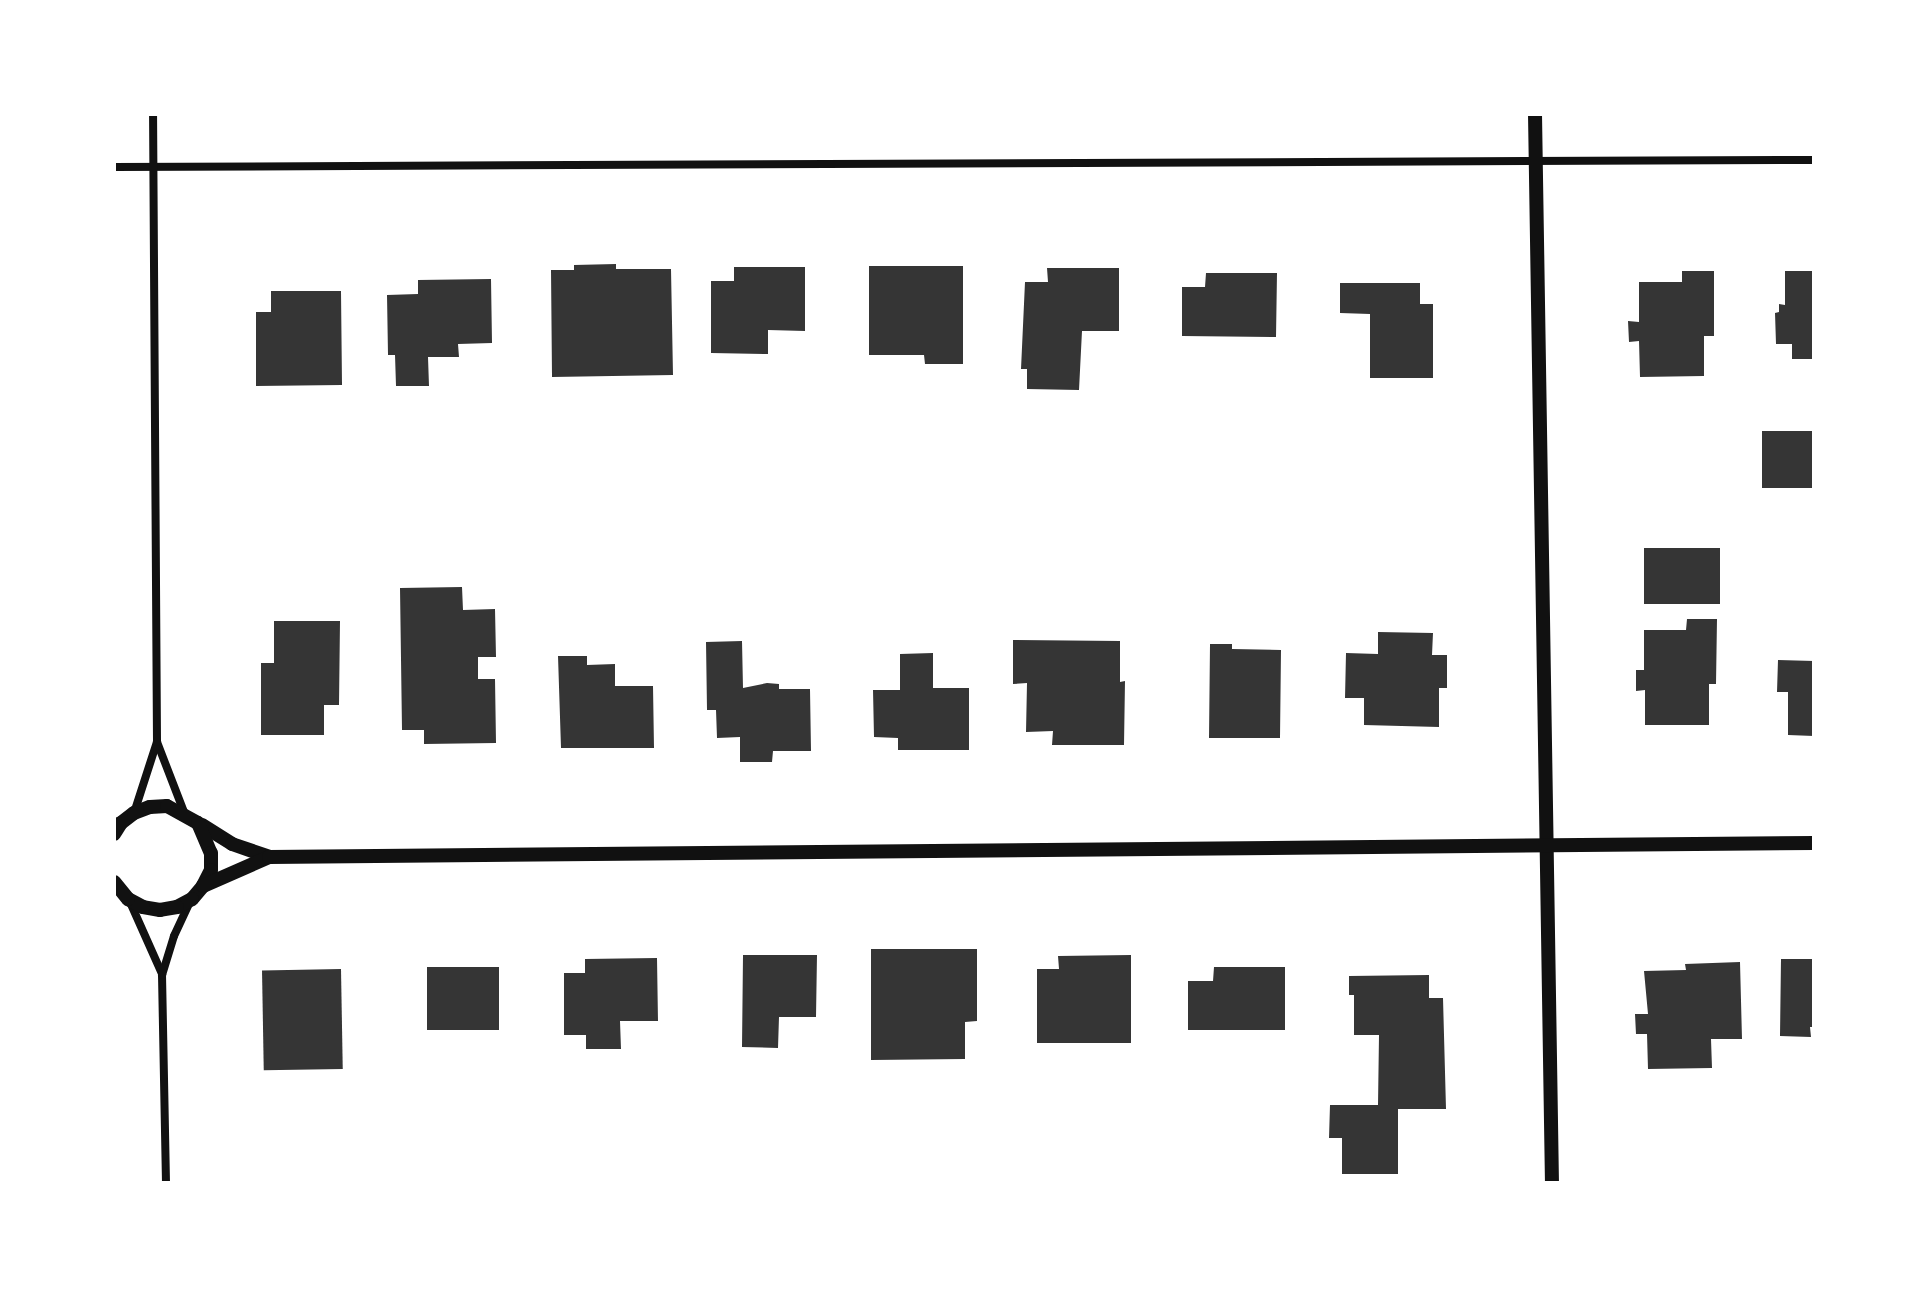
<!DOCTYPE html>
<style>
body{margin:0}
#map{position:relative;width:1928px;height:1297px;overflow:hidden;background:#fff;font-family:"PT Sans Narrow",sans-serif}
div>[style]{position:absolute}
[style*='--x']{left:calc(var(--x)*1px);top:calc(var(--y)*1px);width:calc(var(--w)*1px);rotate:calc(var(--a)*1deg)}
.building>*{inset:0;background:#353535;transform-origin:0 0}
.minor>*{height:8px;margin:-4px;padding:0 4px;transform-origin:4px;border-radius:4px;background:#111}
.tertiary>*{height:14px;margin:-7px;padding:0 7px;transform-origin:7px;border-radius:7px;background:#111}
span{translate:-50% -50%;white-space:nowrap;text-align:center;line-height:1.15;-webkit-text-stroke:8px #fff;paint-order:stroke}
.frame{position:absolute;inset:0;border:116px solid #fff;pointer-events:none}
</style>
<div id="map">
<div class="building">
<i style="clip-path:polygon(616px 264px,616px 269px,671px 269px,673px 375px,552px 377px,551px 270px,574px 270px,574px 265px)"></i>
<i style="clip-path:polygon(869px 266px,963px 266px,963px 364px,925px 364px,924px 355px,869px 355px)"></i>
<i style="clip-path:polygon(734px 267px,805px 267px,805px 331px,768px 330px,768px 354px,711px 353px,711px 281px,734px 281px)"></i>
<i style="clip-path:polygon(1047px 268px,1119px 268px,1119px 331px,1082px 331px,1079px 390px,1027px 389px,1027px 369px,1021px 369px,1025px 282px,1048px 282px)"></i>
<i style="clip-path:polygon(1682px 271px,1714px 271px,1714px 336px,1704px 336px,1704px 376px,1640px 377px,1639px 341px,1629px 342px,1628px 321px,1639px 322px,1639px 282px,1682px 282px)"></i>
<i style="clip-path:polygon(1785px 271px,1814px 271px,1814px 359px,1792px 359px,1792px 344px,1776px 344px,1775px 313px,1779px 312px,1779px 304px,1785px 305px)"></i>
<i style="clip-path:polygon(1206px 273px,1277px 273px,1276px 337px,1182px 336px,1182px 287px,1205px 287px)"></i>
<i style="clip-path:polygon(491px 279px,492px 343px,458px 344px,459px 357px,428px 357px,429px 386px,396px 386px,395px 355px,388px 355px,387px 295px,418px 294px,418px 280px)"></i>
<i style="clip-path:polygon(1340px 283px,1420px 283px,1420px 304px,1433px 304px,1433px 378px,1370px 378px,1370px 314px,1340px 313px)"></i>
<i style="clip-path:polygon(271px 291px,341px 291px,342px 385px,256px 386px,256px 312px,271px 312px)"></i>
<i style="left:1762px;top:431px;width:52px;height:57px"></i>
<i style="left:1644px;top:548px;width:76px;height:56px"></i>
<i style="clip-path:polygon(462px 587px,463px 610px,495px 609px,496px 657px,478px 657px,478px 679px,495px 679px,496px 743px,424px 744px,424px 730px,402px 730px,400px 588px)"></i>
<i style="clip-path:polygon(1687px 619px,1717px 619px,1716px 684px,1709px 684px,1709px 725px,1645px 725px,1645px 690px,1636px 691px,1636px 670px,1644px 670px,1644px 630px,1686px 630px)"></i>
<i style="clip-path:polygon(274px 621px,340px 621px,339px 705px,324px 705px,324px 735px,261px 735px,261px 663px,274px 663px)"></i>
<i style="clip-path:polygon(1378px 632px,1433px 633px,1432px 655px,1447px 655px,1447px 688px,1439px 688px,1439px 727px,1364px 725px,1364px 698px,1345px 698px,1346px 653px,1378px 654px)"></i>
<i style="clip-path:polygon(1013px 640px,1120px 641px,1120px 682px,1125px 681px,1124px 745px,1052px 745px,1053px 731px,1026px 732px,1027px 683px,1013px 684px)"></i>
<i style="clip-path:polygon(742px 641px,743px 688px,767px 683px,779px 684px,779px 689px,810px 689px,811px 751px,773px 751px,772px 762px,740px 762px,740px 737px,717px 738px,716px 710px,707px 710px,706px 642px)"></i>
<i style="clip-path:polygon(1210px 644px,1232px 644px,1232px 649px,1281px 650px,1280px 738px,1209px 738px)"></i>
<i style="clip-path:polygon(933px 653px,933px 688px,969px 688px,969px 750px,898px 750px,898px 738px,874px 737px,873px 690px,900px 690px,900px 654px)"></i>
<i style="clip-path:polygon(558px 656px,587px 656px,587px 665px,615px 664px,615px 686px,653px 686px,654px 748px,561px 748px)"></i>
<i style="clip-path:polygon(1778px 660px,1814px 661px,1814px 736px,1788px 735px,1788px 692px,1777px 692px)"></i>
<i style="clip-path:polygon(871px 949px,977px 949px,977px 1021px,965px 1022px,965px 1059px,871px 1060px)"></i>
<i style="clip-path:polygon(743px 955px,817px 955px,816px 1017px,779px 1017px,778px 1048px,742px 1047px)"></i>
<i style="clip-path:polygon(1131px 955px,1131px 1043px,1037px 1043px,1037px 969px,1059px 969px,1058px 956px)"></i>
<i style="clip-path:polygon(657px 958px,658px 1021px,620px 1021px,621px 1049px,586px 1049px,586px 1035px,564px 1035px,564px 973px,585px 973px,585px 959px)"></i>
<i style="clip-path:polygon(1781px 959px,1814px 959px,1814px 1027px,1810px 1027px,1811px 1037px,1780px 1036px)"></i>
<i style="clip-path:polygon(1740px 962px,1742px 1039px,1711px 1039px,1712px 1068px,1648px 1069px,1647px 1034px,1636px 1034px,1635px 1014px,1648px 1014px,1644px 971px,1686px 970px,1685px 964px)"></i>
<i style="left:427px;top:967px;width:72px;height:63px"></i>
<i style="clip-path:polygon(1214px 967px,1285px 967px,1285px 1030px,1188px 1030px,1188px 981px,1213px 981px)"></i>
<i style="left:341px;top:969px;width:100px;height:79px;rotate:89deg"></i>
<i style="clip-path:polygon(1429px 975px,1429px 998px,1443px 998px,1446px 1109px,1398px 1109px,1398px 1174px,1342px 1174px,1342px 1138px,1329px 1138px,1330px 1105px,1378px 1105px,1379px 1035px,1354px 1035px,1354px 995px,1349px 995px,1349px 976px)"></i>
</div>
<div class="minor">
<i style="--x:114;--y:167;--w:1700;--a:-0.24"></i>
<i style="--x:157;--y:742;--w:75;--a:68.9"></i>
<i style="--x:134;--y:813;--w:75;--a:-72.1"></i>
<i style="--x:157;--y:742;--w:628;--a:-90.36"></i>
<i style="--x:130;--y:902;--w:79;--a:66"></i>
<i style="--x:166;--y:1183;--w:208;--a:-91.1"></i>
<i style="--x:162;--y:975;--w:41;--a:-72.9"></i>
<i style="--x:174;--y:936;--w:38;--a:-65"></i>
</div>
<div class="tertiary">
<i style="--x:1535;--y:114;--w:1069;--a:89.09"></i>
<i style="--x:202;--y:825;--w:36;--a:32"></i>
<i style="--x:232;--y:844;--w:39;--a:19"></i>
<i style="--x:114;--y:834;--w:13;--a:-58"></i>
<i style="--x:121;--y:823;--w:16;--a:-38"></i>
<i style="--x:134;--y:813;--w:17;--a:-21"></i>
<i style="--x:150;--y:807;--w:17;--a:-3"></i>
<i style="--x:167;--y:806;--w:35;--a:29"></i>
<i style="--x:198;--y:823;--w:33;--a:67"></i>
<i style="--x:211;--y:853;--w:17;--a:90"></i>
<i style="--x:211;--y:870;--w:18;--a:117"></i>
<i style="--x:203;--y:886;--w:17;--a:130"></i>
<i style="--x:192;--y:899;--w:17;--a:152"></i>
<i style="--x:177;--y:907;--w:17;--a:170"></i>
<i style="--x:160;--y:910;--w:17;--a:-170"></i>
<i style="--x:143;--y:907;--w:17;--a:-152"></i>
<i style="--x:128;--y:899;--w:22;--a:-129"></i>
<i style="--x:203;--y:886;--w:72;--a:-23.7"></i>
<i style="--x:269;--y:857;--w:1545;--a:-0.52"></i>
</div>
<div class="frame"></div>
</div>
